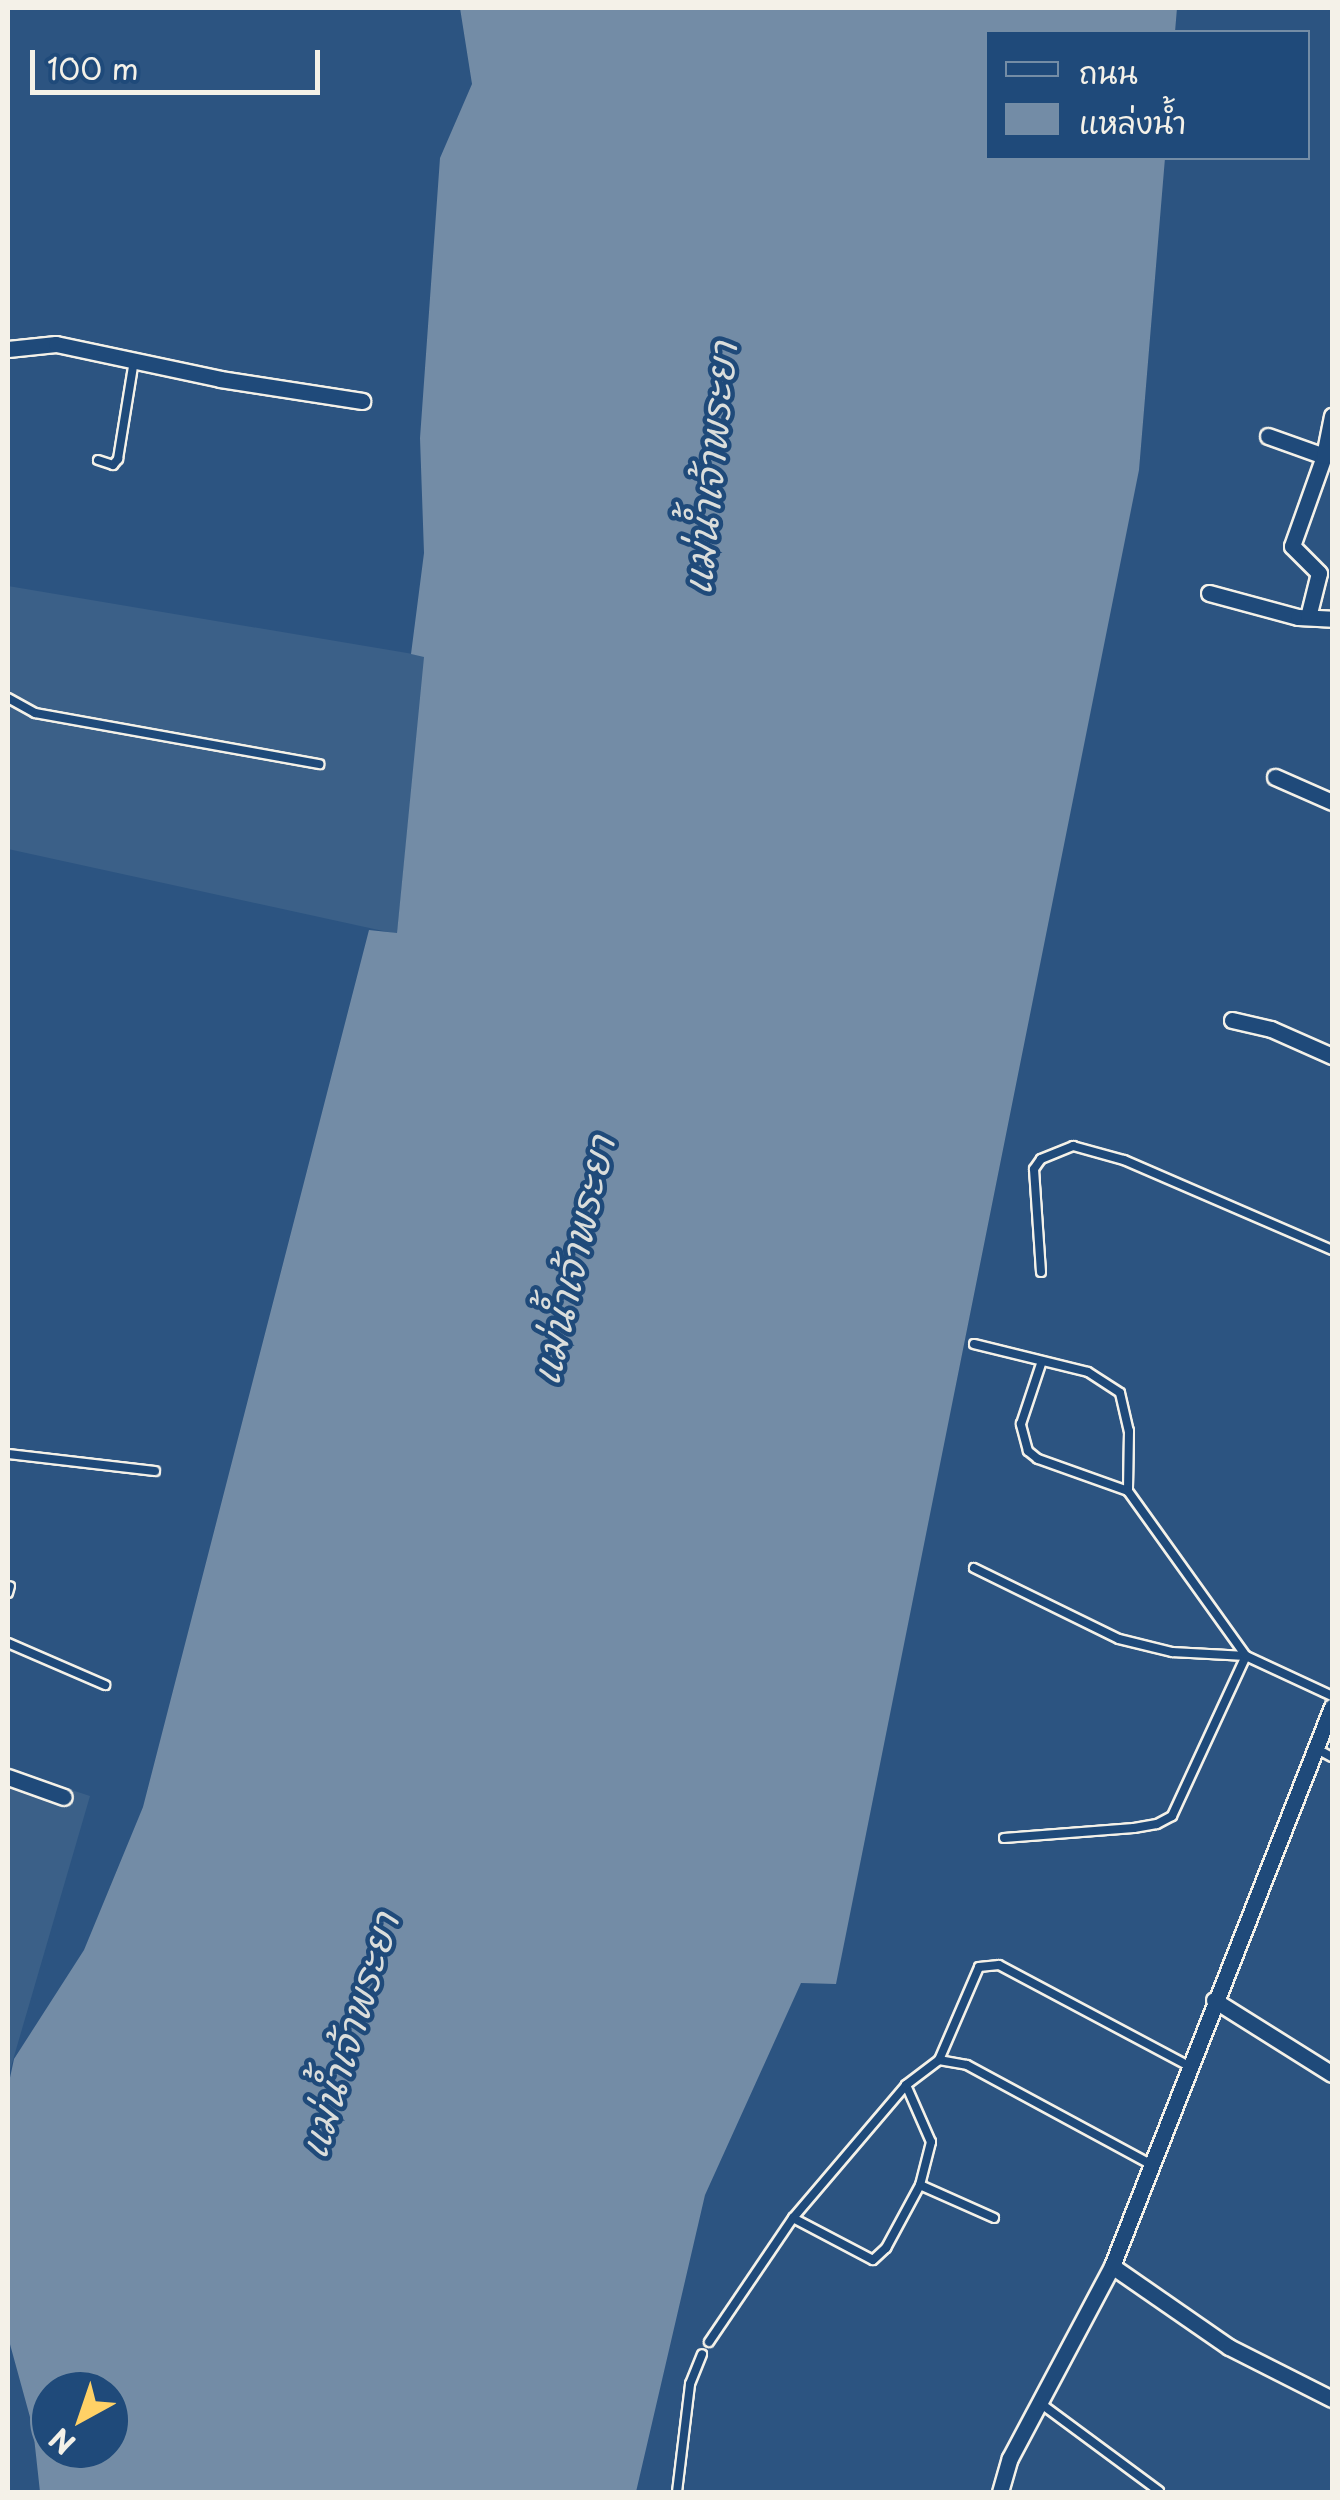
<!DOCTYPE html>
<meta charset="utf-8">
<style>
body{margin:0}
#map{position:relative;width:1340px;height:2500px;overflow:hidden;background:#2c5481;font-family:"Playpen Sans","Playpen Sans Thai",sans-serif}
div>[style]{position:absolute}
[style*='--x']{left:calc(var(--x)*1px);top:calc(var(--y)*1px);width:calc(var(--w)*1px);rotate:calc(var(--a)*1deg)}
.built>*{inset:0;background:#3b6088}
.water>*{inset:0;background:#738ca6}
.roads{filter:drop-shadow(2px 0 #f4f1e8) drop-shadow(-2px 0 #f4f1e8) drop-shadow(0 2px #f4f1e8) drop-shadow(0 -2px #f4f1e8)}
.lane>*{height:8px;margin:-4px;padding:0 4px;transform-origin:4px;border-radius:4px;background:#1f4a7a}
.street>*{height:15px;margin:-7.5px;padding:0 7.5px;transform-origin:7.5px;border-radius:7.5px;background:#1f4a7a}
span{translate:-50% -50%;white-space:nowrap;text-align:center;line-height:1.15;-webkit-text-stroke:9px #1f4a7a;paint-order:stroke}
.water-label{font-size:38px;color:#dadddb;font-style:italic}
.frame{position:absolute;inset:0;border:10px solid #f4f1e8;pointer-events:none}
.legend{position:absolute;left:985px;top:30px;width:325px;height:130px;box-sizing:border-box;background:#1f4a7a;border:2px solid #748da6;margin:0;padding:12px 18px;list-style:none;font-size:30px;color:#f4f1e8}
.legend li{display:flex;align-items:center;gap:20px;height:50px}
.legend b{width:50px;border:2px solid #748da6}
.north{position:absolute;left:30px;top:2370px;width:100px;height:100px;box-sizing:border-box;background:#1f4a7a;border:2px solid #748da6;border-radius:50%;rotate:220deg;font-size:28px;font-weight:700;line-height:40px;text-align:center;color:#f4f1e8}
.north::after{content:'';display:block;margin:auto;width:35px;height:45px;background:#ffd166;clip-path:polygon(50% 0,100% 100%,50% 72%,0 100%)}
.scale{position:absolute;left:30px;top:50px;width:290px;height:45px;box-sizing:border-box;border:5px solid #f4f1e8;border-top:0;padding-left:12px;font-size:30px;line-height:35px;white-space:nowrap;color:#f4f1e8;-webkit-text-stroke:8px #1f4a7a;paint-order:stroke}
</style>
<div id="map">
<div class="built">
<i style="clip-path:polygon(8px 586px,425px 656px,397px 934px,8px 849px)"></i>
<i style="clip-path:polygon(8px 1769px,90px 1796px,8px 2077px)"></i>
</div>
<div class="water">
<i style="clip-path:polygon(evenodd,460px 8px,1177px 8px,1175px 32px,988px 32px,988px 158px,1165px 158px,1139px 470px,836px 1984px,801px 1983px,705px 2195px,636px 2492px,40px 2492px,33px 2428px,8px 2337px,8px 2087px,14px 2059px,84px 1950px,143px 1807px,369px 930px,397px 933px,424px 657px,411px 654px,424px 553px,420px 438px,440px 158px,472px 84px,460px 8px,50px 2390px,110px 2390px,110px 2450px,50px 2450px,50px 2390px)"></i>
</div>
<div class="roads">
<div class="lane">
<i style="--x:98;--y:460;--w:16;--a:18"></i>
<i style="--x:113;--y:465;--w:8;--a:-50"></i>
<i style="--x:118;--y:459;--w:100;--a:-80.8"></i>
<i style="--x:8;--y:698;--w:31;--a:29"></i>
<i style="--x:35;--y:713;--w:289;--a:10.2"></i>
<i style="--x:1041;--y:1272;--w:103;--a:-93.9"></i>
<i style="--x:1034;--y:1169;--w:12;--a:-55"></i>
<i style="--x:1041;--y:1159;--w:35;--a:-22"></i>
<i style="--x:1073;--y:1146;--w:53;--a:15.4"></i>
<i style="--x:1124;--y:1160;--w:227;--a:23.4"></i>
<i style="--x:974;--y:1344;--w:117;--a:13.8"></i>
<i style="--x:1088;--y:1372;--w:38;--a:33"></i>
<i style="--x:1120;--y:1393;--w:39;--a:77"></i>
<i style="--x:1129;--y:1431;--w:60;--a:91"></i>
<i style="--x:8;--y:1454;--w:148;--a:6.6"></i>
<i style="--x:974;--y:1568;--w:161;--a:26.1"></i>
<i style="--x:1119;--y:1639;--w:55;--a:13.8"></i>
<i style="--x:1172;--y:1652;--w:74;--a:3.1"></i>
<i style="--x:1246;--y:1656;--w:95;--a:24.9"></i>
<i style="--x:8;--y:1593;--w:7;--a:-74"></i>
<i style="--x:8;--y:1643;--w:106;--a:23.4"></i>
<i style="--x:1315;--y:1748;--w:19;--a:28"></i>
<i style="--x:1004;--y:1838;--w:130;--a:-4.4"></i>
<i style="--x:1134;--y:1828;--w:23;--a:-10"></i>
<i style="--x:1157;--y:1824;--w:17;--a:-28"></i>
<i style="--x:1172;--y:1816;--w:176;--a:-65.2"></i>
<i style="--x:1246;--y:1656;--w:203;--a:-125.6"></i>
<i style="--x:1128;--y:1491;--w:96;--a:-160.4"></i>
<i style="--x:1038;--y:1459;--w:13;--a:-141"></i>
<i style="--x:1028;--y:1451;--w:28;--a:-105"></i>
<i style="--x:1021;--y:1424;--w:66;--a:-71.6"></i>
<i style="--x:939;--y:2060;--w:28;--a:10"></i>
<i style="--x:967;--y:2065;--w:210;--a:28.4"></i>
<i style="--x:906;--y:2085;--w:62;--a:66.3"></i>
<i style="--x:931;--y:2142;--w:44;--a:104.3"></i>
<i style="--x:920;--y:2185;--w:81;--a:24"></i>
<i style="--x:793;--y:2218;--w:90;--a:27.7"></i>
<i style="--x:873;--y:2260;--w:18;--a:-43"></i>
<i style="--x:886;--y:2248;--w:72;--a:-61.6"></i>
<i style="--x:709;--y:2342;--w:150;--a:-55.9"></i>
<i style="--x:793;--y:2218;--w:175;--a:-49.6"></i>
<i style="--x:906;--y:2085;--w:41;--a:-37.1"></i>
<i style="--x:939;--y:2060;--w:101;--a:-66.7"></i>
<i style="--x:979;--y:1967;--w:20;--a:-6"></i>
<i style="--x:999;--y:1965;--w:215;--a:28"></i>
<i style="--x:1040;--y:2403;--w:148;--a:36.5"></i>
<i style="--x:677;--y:2492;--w:109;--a:-83.1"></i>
<i style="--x:690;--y:2384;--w:32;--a:-68"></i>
</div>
<div class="street">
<i style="--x:8;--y:349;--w:48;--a:-5.9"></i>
<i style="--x:56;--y:344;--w:168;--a:12"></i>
<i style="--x:220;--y:379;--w:144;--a:8.8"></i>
<i style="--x:1268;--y:436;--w:59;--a:19.7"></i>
<i style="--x:1209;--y:593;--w:92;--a:15.1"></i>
<i style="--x:1298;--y:617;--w:34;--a:3"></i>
<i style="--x:1308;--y:617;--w:45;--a:-76"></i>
<i style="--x:1319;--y:573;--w:38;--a:-135"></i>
<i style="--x:1292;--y:546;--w:96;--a:-70.4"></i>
<i style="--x:1324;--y:456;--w:41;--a:-78.7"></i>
<i style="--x:1275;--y:777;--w:62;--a:23.7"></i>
<i style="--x:1232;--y:1020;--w:40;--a:13"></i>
<i style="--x:1271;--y:1029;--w:67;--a:23.9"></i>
<i style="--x:8;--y:1777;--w:59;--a:19.7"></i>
<i style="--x:1214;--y:2000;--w:139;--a:32.1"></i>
<i style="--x:1112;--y:2266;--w:142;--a:34.7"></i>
<i style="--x:1229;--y:2347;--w:115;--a:26.8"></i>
<i style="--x:1000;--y:2492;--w:35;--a:-74"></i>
<i style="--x:1010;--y:2458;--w:217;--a:-62"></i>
<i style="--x:1112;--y:2266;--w:601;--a:-68.52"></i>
</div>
</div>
<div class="water-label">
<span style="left:709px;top:468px;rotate:-84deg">แม่น้ำเจ้าพระยา</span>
<span style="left:572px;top:1260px;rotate:-77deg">แม่น้ำเจ้าพระยา</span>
<span style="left:348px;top:2035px;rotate:-73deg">แม่น้ำเจ้าพระยา</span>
</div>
<div class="frame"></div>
<ul class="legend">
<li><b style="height:12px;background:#1f4a7a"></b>ถนน</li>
<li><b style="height:28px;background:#738ca6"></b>แหล่งน้ำ</li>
</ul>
<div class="north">N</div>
<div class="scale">100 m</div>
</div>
